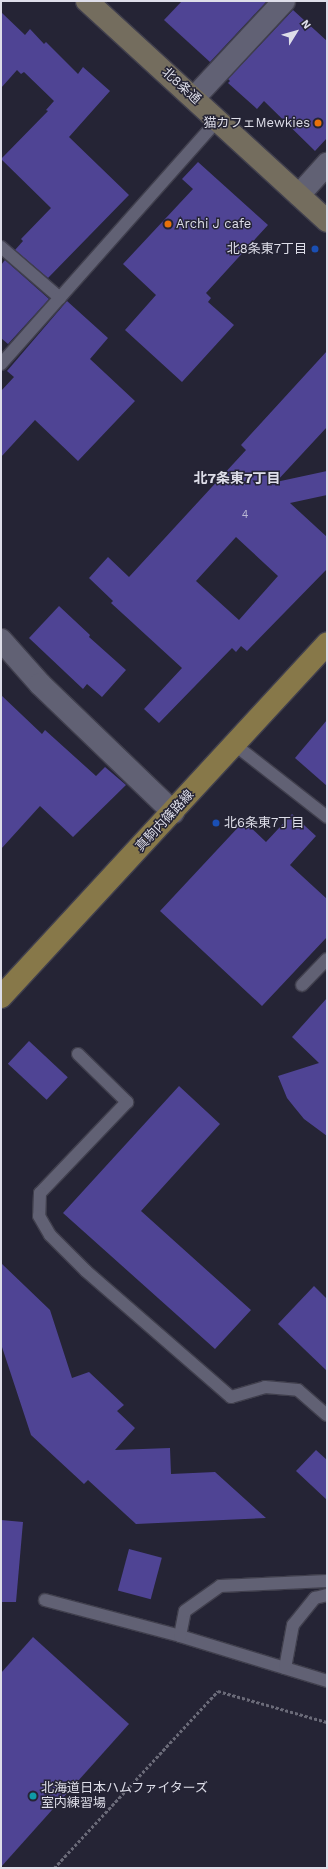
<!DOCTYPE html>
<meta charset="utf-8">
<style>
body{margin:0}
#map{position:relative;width:328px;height:1869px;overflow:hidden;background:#252435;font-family:"Work Sans","Noto Sans JP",sans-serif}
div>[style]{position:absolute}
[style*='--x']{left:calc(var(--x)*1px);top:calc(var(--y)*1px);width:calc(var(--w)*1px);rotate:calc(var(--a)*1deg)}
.building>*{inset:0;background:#4f4494;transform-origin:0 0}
.path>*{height:2.5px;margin-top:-1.25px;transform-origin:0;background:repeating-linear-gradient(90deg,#6a6a78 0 3px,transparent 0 5px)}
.roads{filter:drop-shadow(1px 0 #403f4d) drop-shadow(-1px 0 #403f4d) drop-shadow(0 1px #403f4d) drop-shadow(0 -1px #403f4d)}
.lane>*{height:12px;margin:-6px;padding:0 6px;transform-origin:6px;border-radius:6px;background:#616174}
.street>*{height:22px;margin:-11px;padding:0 11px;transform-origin:11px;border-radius:11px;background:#616174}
.secondary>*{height:22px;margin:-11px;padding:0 11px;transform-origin:11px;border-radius:11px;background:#746d5e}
.primary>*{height:22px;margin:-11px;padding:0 11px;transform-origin:11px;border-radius:11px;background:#877849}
.dots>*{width:11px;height:11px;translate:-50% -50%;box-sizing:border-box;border:2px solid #252435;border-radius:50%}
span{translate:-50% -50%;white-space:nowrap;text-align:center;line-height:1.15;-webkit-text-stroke:3px #252435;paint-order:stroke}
.number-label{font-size:11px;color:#bab8d4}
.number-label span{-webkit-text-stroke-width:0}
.street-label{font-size:13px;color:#dedee9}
.poi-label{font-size:13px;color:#dedee9}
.right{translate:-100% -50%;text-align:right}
.left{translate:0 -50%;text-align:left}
.neighbourhood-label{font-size:14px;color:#dedee9;font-weight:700}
.frame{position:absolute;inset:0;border:2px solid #dedee9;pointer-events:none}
.north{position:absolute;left:276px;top:12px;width:40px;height:40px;-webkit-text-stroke:3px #252435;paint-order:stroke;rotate:53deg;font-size:11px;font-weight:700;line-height:16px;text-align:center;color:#dedee9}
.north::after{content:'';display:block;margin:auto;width:14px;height:18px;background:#dedee9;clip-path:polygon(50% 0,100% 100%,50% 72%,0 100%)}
</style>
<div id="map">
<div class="building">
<i style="clip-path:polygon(182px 1px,267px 1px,210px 62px,164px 20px)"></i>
<i style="clip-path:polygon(293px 10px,327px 41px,327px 138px,315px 151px,264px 101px,257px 109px,228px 83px,230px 81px,228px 79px)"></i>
<i style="clip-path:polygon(1px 12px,25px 35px,30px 29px,44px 44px,46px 42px,78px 74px,83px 67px,110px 91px,69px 137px,129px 195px,48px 278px,15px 250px,23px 241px,21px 239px,51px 208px,1px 159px,48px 111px,46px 110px,54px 101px,24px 72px,21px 74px,17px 70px,1px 88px)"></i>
<i style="clip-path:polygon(198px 162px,268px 225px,206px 293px,211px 298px,208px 302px,234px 325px,182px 382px,125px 330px,156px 295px,123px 264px,193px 189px,182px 179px)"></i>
<i style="clip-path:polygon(5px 260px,49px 299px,8px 344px,1px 338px,1px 265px)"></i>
<i style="clip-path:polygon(67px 301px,108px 338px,90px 359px,135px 401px,78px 461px,35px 420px,1px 457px,1px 391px,14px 377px,7px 371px)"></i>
<i style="clip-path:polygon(evenodd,327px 351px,327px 427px,276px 482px,327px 471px,327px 495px,290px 503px,327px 537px,327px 569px,247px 651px,241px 646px,236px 652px,232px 648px,159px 723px,144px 709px,182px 668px,111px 603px,113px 601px,89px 578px,108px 557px,129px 577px,246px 450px,241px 445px,327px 351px,236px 537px,278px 576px,239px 620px,196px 581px,236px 537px)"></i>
<i style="clip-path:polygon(59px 606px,90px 635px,89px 637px,126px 670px,102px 697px,87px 684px,83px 689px,29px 638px)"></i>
<i style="clip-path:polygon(1px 695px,42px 734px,45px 730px,96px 776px,105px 767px,126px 785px,73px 837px,40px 806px,1px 849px)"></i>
<i style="clip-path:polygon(327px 720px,327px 786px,295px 758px)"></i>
<i style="clip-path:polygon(292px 814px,316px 836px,290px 865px,327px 899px,327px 937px,262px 1006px,160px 911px,244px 821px,266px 842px)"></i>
<i style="clip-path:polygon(327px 998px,327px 1136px,304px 1119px,295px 1108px,287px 1098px,278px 1076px,319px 1063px,292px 1037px)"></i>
<i style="left:29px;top:1041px;width:53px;height:31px;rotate:43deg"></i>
<i style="clip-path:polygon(179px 1086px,220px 1124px,141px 1211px,251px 1310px,215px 1349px,63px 1213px)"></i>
<i style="clip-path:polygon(1px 1263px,50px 1310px,72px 1378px,89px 1372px,124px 1405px,117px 1411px,135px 1428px,115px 1450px,170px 1448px,171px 1474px,215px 1472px,266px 1518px,136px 1524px,88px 1480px,84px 1484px,31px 1435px,1px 1344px)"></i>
<i style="clip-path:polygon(314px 1286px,327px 1299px,327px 1371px,278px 1324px)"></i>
<i style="clip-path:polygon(316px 1450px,327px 1460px,327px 1500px,296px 1471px)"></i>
<i style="clip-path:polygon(1px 1520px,23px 1522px,16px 1602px,1px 1602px)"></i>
<i style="left:129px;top:1549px;width:34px;height:43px;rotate:15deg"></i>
<i style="clip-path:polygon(33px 1637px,129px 1724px,1px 1867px,1px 1673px)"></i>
</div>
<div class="path">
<i style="--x:54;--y:1868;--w:241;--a:-47.2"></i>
<i style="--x:218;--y:1691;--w:113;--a:15.9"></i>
</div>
<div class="roads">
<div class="lane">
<i style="--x:1;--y:247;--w:78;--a:40.8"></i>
<i style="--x:1;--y:364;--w:327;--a:-48.4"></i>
<i style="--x:235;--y:745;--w:117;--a:38"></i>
<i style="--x:302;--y:985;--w:36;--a:-46"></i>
<i style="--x:78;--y:1054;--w:69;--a:44.4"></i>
<i style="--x:127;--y:1102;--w:126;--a:133.7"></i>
<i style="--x:40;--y:1193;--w:23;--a:92"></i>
<i style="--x:39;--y:1216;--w:22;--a:60"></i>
<i style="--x:50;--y:1235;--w:51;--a:45"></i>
<i style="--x:86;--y:1271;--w:192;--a:41"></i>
<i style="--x:231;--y:1397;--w:35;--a:-16"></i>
<i style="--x:265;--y:1387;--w:33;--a:5"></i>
<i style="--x:298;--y:1390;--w:38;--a:41"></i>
<i style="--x:45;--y:1600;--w:140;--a:14.9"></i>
<i style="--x:180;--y:1636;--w:154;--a:17"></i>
<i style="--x:180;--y:1636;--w:25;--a:-79"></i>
<i style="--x:185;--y:1611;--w:43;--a:-35.5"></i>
<i style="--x:220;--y:1586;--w:107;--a:-2.7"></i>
<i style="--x:285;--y:1668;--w:44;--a:-79.5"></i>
<i style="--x:293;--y:1625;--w:35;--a:-51"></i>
<i style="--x:315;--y:1598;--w:12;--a:-14"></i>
</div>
<div class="street">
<i style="--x:194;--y:98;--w:132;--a:-47.1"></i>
<i style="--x:299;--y:195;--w:42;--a:-47.9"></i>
<i style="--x:1;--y:640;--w:59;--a:48.4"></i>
<i style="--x:40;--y:684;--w:185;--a:43.9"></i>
</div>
<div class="secondary">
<i style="--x:87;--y:1;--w:326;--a:42.5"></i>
</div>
<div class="primary">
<i style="--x:1;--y:997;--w:481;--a:-47.3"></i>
</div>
</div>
<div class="dots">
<i style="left:318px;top:123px;background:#e8710a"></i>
<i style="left:168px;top:224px;background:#e8710a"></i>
<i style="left:315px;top:249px;background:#1a4fb4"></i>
<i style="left:216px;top:823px;background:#1a4fb4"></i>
<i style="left:33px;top:1796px;background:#0f9aa8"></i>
</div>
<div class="number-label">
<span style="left:245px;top:515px">4</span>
</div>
<div class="street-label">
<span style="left:181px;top:86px;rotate:42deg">北8条通</span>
<span style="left:165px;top:821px;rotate:-47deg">真駒内篠路線</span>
</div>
<div class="poi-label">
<span class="right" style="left:310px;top:123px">猫カフェMewkies</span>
<span class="left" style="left:176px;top:224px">Archi J cafe</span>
<span class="right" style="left:307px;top:249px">北8条東7丁目</span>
<span class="left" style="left:224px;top:823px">北6条東7丁目</span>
<span class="left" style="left:41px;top:1796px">北海道日本ハムファイターズ<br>室内練習場</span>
</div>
<div class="neighbourhood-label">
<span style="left:237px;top:478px">北7条東7丁目</span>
</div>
<div class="frame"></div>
<div class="north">N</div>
</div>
